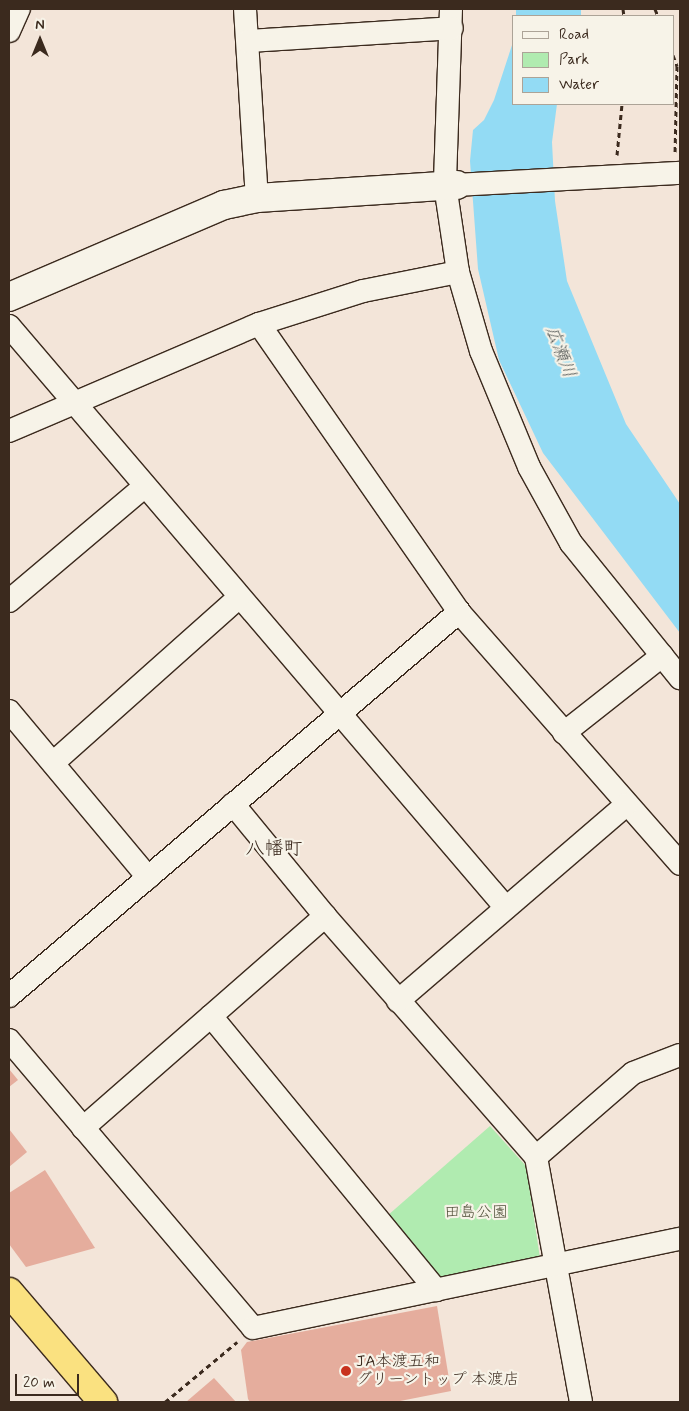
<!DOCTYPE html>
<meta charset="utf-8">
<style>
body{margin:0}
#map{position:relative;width:689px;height:1411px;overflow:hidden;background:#f3e5d9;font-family:Mynerve,"Klee One",sans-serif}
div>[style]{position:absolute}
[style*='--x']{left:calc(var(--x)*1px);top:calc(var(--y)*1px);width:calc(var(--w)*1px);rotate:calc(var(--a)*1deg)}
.green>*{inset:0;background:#b0ebb0}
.water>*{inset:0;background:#93dbf4;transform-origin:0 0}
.building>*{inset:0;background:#e5ad9d}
.path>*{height:3px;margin-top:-1.5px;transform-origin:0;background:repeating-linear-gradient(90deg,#3b2a1e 0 5px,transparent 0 9px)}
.roads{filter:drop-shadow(1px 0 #3b2a1e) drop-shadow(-1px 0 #3b2a1e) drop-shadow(0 1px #3b2a1e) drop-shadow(0 -1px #3b2a1e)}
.minor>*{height:22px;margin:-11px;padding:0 11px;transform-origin:11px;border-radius:11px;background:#f7f3e8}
.tertiary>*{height:28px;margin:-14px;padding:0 14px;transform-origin:14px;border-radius:14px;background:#f7f3e8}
.trunk>*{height:28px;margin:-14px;padding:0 14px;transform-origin:14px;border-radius:14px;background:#fae180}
.dots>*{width:14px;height:14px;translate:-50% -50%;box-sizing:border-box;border:2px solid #f7f3e8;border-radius:50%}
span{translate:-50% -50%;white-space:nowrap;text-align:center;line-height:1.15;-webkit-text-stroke:4.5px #f7f3e8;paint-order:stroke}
.park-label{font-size:16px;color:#52513b}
.poi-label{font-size:16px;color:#3b2a1e}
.left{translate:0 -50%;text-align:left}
.water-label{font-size:18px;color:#515654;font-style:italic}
.quarter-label{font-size:19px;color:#3b2a1e}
.frame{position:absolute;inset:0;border:10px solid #3b2a1e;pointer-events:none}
.legend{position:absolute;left:512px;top:15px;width:162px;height:90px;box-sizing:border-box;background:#f7f3e8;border:1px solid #aca397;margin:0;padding:6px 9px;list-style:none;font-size:15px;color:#3b2a1e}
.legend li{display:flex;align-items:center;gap:10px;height:25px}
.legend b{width:25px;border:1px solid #aca397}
.north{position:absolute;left:15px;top:15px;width:50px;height:50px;-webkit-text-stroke:4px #f7f3e8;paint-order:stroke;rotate:0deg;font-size:14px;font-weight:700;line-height:20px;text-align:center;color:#3b2a1e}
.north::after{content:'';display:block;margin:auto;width:18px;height:22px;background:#3b2a1e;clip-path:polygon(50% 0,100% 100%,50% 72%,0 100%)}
.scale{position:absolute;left:15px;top:1374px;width:64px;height:22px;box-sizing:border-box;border:2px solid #3b2a1e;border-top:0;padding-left:6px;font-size:15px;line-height:18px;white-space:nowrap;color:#3b2a1e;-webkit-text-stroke:4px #f7f3e8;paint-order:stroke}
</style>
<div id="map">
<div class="green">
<i style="clip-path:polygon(490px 1126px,526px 1166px,540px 1258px,439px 1278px,387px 1216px)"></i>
</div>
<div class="water">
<i style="left:516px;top:9px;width:65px;height:7px"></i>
<i style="clip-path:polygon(513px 42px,513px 104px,557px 104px,552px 142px,555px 201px,567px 281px,626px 424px,680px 504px,680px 633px,543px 453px,499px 360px,478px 269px,470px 161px,473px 130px,484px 120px,494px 100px)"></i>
</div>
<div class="building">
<i style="clip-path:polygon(9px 1069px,18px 1080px,9px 1087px)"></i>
<i style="clip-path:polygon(9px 1129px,27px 1152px,9px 1167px)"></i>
<i style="clip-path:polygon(45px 1170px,95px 1248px,26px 1267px,9px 1244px,9px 1193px)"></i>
<i style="clip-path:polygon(437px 1306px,451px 1391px,395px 1402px,250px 1402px,248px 1399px,241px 1350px,247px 1342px)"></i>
<i style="clip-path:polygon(214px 1378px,236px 1402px,186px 1402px)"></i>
</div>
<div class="path">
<i style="--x:623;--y:9;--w:7;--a:82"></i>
<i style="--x:655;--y:9;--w:8;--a:67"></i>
<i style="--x:673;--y:55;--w:12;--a:70"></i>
<i style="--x:677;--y:66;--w:86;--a:91.3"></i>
<i style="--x:617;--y:155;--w:51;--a:-84.4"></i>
<i style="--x:165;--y:1402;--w:94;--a:-39.8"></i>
</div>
<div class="roads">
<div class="minor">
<i style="--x:245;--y:9;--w:189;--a:86.4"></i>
<i style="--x:451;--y:9;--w:176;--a:92"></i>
<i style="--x:445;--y:185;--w:88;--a:81.5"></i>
<i style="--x:458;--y:272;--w:82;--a:73.8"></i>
<i style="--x:481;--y:351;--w:126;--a:67.5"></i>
<i style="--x:529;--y:467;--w:87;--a:61.1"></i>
<i style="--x:571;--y:543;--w:174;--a:51.1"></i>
<i style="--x:9;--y:31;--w:24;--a:-66"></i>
<i style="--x:248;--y:41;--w:204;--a:-3.6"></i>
<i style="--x:457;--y:185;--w:223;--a:-3.1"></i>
<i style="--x:259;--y:324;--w:351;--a:55.2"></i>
<i style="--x:459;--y:612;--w:335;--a:48.7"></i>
<i style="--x:9;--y:326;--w:765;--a:49.5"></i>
<i style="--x:9;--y:431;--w:272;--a:-23.2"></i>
<i style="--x:259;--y:324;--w:109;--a:-17.6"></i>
<i style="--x:363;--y:291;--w:97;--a:-11.3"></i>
<i style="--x:9;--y:601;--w:178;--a:-40.2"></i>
<i style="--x:9;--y:711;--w:217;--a:50.1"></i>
<i style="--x:564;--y:733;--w:125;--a:-38.2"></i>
<i style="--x:53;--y:763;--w:249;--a:-41.7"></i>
<i style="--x:233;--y:804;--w:145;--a:50.6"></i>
<i style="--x:325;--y:916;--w:320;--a:48.8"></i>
<i style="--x:536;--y:1157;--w:249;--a:79.6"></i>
<i style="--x:9;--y:996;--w:592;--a:-40.48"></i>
<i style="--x:398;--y:1001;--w:301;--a:-40.7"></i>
<i style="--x:211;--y:1016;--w:355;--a:50.6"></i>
<i style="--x:9;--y:1040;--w:377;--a:49.7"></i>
<i style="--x:253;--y:1328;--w:436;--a:-11.8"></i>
<i style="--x:83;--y:1128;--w:322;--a:-41.2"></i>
<i style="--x:536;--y:1157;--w:128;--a:-40.9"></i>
<i style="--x:633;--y:1073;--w:50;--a:-21"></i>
</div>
<div class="tertiary">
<i style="--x:9;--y:297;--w:234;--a:-23.2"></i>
<i style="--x:224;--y:205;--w:34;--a:-12"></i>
<i style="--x:257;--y:198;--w:200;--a:-3.7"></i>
</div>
<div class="trunk">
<i style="--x:9;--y:1292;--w:145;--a:49.5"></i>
</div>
</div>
<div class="dots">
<i style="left:346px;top:1371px;background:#c8321e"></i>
</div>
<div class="park-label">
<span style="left:476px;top:1213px">田島公園</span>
</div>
<div class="poi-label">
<span class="left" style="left:356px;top:1371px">JA本渡五和<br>グリーントップ 本渡店</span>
</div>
<div class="water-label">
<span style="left:560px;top:352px;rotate:69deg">広瀬川</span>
</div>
<div class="quarter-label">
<span style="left:274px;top:849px">八幡町</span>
</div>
<div class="frame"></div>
<ul class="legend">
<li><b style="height:6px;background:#f7f3e8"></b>Road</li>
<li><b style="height:14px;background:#b0ebb0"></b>Park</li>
<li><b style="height:14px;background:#93dbf4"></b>Water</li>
</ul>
<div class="north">N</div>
<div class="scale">20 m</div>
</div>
